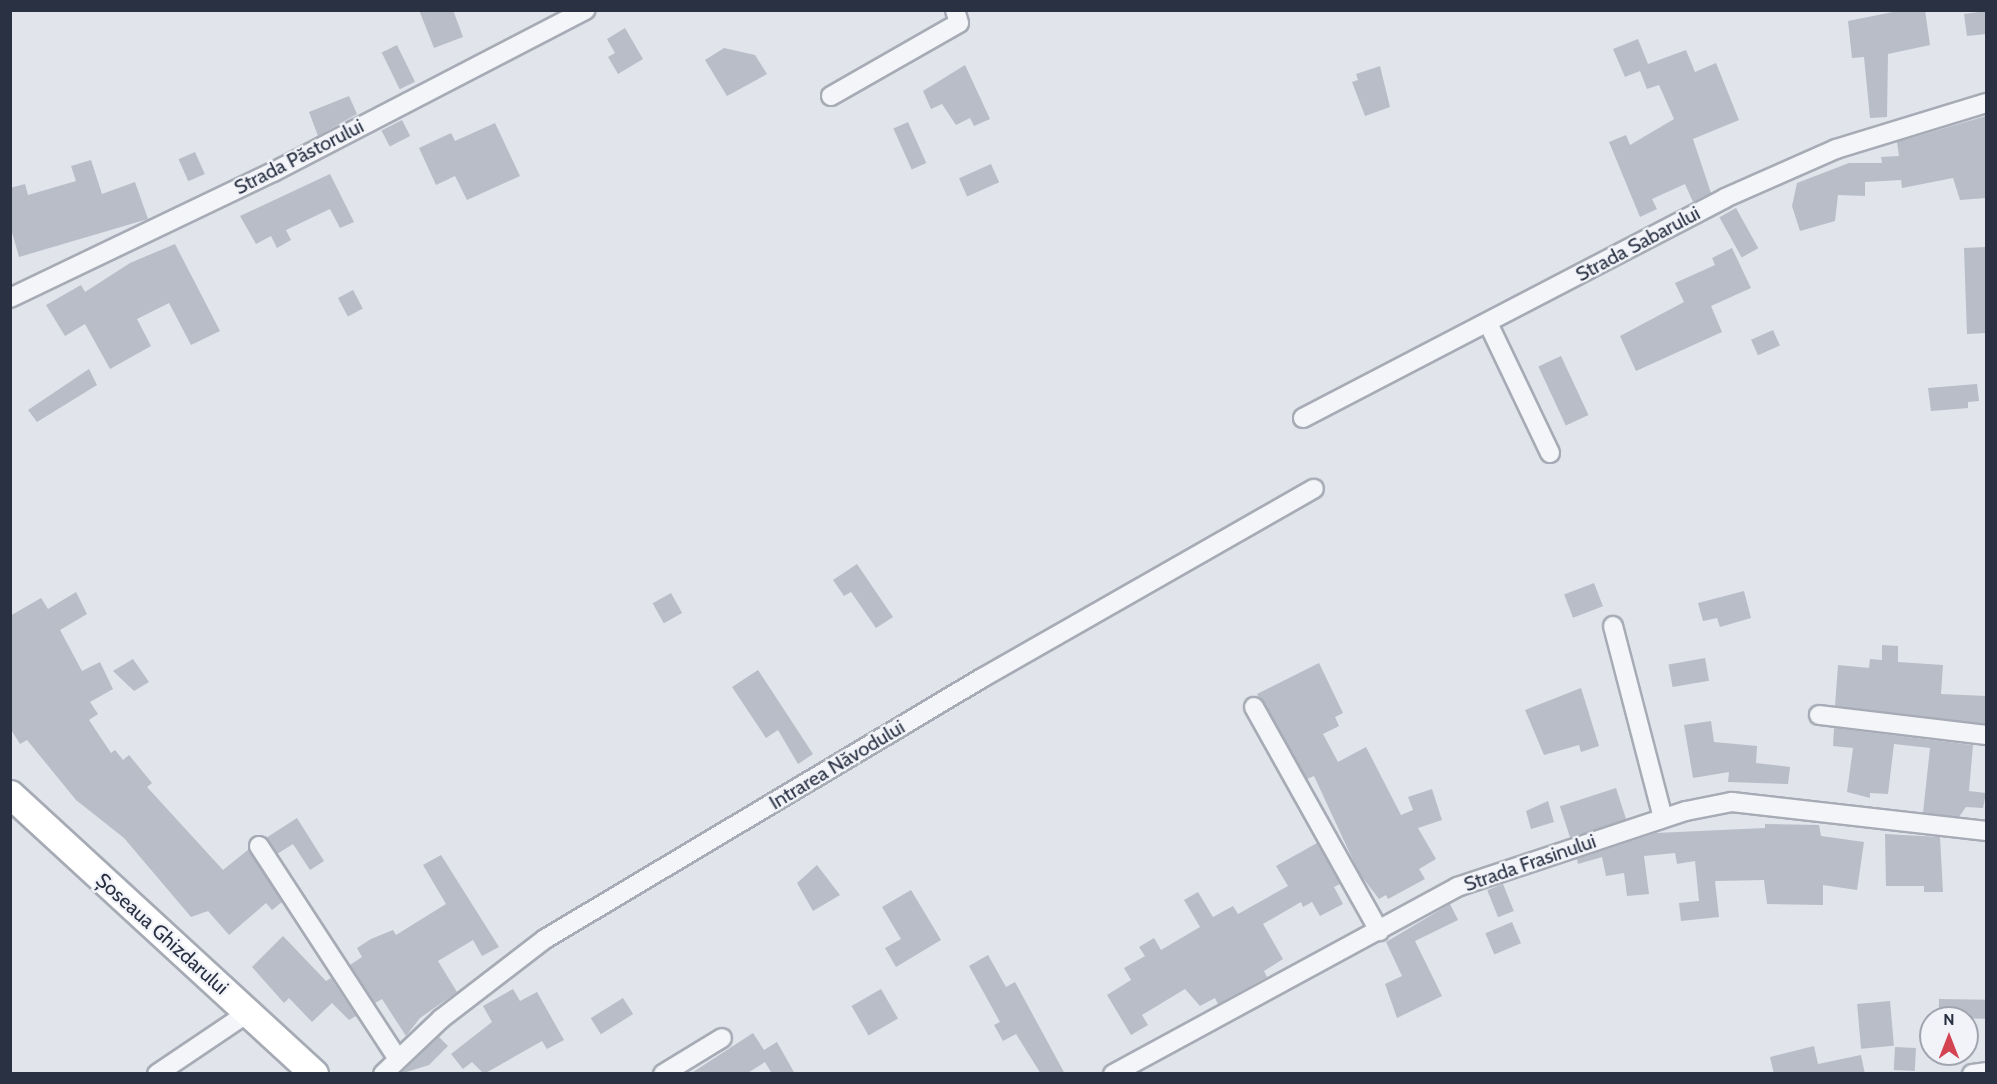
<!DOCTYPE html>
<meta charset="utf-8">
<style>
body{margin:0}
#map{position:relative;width:1997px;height:1084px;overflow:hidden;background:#e1e4ea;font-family:Cabin,sans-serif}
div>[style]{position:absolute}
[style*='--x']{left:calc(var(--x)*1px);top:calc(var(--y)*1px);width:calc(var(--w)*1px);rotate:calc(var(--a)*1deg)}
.building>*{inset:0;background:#b8bdc8;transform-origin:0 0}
.roads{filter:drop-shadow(2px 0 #a6abb5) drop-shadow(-2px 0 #a6abb5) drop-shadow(0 2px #a6abb5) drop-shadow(0 -2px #a6abb5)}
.minor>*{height:18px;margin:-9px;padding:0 9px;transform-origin:9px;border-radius:9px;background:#f4f5f8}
.secondary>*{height:27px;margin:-13.5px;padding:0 13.5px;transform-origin:13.5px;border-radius:13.5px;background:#fff}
span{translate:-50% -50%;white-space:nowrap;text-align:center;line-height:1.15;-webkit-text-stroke:4.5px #f1f3f8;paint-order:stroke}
.street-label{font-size:20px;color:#293143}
.frame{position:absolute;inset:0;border:12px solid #293143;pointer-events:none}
.north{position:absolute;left:1919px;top:1006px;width:60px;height:60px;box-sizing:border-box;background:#f1f3f8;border:2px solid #a1a5b0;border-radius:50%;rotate:0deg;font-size:16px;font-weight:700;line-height:24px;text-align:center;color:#293143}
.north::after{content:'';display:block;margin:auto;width:21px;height:27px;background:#d34352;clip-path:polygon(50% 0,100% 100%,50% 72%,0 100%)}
</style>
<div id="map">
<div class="building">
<i style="clip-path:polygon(419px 10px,453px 10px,463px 37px,434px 48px)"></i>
<i style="clip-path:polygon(1903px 10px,1925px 10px,1930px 45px,1888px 54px,1887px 117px,1870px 118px,1864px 57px,1852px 58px,1848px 21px)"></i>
<i style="clip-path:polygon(1986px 11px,1986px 34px,1967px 36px,1964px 14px)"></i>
<i style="clip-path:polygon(625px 28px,643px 59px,618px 74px,608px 57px,615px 53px,607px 39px)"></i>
<i style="clip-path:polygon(1638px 39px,1648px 64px,1686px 50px,1695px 72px,1716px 63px,1739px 120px,1693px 139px,1711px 193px,1693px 202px,1685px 184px,1652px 199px,1657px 209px,1640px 217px,1609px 142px,1626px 135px,1630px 145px,1674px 119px,1659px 85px,1647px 89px,1640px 71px,1625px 77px,1613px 49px)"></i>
<i style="left:397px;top:45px;width:41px;height:17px;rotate:64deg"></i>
<i style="clip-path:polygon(724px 48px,755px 55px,767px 74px,727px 96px,705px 60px)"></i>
<i style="clip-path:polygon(965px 65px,990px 119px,974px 126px,970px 118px,956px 125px,942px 104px,931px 109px,923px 91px)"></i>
<i style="clip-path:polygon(1380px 66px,1390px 107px,1365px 116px,1352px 82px,1358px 80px,1356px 74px)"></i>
<i style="clip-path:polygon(349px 96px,357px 114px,318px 136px,309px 112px)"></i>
<i style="clip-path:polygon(1986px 116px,1986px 198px,1960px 200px,1953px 178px,1902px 188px,1901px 180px,1865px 182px,1865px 196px,1838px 195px,1835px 221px,1800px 231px,1792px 206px,1797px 183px,1849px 163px,1882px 163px,1881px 157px,1899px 156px,1897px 142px)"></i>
<i style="left:402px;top:120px;width:18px;height:23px;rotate:63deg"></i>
<i style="left:908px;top:122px;width:45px;height:16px;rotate:66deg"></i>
<i style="clip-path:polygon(495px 123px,520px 176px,467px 200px,455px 176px,436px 185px,419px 148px,451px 133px,455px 141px)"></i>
<i style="left:195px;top:152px;width:24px;height:18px;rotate:66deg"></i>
<i style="clip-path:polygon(91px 160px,102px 194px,135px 182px,148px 219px,19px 257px,10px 225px,10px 188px,25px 184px,28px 195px,76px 181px,71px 166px)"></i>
<i style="left:991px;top:164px;width:20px;height:35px;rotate:66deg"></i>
<i style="clip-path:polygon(330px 174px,354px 222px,340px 228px,330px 209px,286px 230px,291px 240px,277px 248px,271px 236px,256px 244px,240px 216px)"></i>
<i style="left:1736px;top:208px;width:46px;height:19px;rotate:61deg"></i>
<i style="clip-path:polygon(175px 244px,220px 331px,191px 345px,169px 303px,137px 319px,151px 346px,110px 369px,85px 324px,65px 336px,46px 305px,81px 285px,85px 292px,130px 263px)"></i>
<i style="clip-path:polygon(1986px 247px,1986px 333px,1967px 334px,1964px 248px)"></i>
<i style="clip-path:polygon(1732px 248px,1751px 288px,1711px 306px,1722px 332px,1636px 371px,1620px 336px,1684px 302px,1675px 283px,1715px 265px,1712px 258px)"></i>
<i style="left:353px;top:290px;width:21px;height:17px;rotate:62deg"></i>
<i style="left:1773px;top:330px;width:17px;height:24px;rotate:66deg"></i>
<i style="left:1561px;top:356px;width:65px;height:25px;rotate:65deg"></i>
<i style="clip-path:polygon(89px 369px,97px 385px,37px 422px,28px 410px)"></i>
<i style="clip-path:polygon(1977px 384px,1979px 401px,1968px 402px,1968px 408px,1931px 411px,1928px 388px)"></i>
<i style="clip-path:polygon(857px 564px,893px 617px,876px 628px,851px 592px,844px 596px,833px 580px)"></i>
<i style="left:1594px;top:583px;width:25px;height:32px;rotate:69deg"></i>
<i style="clip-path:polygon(1744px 591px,1751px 618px,1720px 627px,1717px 618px,1703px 621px,1698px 603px)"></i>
<i style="clip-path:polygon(76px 592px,87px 614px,60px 630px,82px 671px,100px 662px,113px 689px,90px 702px,98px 714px,89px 720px,111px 753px,115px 750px,123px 760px,129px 755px,152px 783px,147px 787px,223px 870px,249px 849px,282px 902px,272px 910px,266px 903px,229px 935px,208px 911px,191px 917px,124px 838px,76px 800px,27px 740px,20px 744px,10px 728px,10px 616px,41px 598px,48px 609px)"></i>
<i style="left:671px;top:593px;width:23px;height:21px;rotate:61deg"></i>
<i style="clip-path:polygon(1882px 645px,1898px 646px,1898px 662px,1943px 665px,1941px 694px,1986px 696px,1986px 724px,1835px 706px,1838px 665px,1869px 668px,1870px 659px,1882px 660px)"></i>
<i style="left:1705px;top:658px;width:23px;height:37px;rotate:80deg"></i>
<i style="clip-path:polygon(133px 659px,149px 682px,134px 691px,113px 671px)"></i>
<i style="clip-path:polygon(1319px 663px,1343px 713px,1335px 717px,1339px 726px,1323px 734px,1338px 762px,1366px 747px,1401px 815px,1413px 810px,1408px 797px,1432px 789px,1442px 820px,1418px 828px,1436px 859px,1419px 869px,1425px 879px,1388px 899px,1386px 895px,1379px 899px,1359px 873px,1314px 776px,1307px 779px,1257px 694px)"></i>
<i style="clip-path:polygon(758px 670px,813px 754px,798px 764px,778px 730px,766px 738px,732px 687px)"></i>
<i style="clip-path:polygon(1581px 688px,1599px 746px,1581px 752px,1579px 745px,1544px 755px,1525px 710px)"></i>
<i style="clip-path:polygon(1711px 721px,1714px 742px,1757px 746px,1756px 763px,1790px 767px,1788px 784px,1728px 782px,1729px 772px,1693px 778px,1684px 725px)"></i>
<i style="clip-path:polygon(1834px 728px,1973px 745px,1969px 791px,1986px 793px,1983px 808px,1966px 807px,1959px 817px,1923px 813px,1930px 748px,1894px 744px,1888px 794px,1870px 793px,1870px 798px,1847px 792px,1853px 748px,1833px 746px)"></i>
<i style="left:1616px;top:788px;width:33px;height:59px;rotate:72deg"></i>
<i style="clip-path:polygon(1548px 801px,1554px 822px,1531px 829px,1526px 811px)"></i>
<i style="clip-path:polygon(297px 818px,324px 861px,310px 870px,293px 844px,277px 854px,266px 838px)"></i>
<i style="clip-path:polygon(1765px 824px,1819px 825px,1821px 836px,1864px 842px,1857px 890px,1823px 885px,1823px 905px,1767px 904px,1764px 880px,1715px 881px,1719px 917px,1681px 921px,1679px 903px,1699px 901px,1695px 861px,1677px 864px,1675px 853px,1644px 856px,1649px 894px,1627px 896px,1624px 873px,1606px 876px,1602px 857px,1578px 864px,1577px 859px,1656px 833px,1765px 828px)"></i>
<i style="clip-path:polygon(1885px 834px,1940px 837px,1943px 892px,1924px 892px,1924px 886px,1886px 886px)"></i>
<i style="clip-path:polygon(1317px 843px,1340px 884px,1334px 887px,1343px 904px,1320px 916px,1312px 902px,1303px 907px,1301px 902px,1263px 924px,1283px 959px,1264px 971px,1267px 977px,1218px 1004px,1215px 998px,1200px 1006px,1185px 989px,1142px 1015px,1148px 1025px,1131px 1035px,1107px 995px,1131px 980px,1124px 968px,1145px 956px,1139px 947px,1154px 938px,1161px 950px,1200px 927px,1184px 900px,1198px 892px,1213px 917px,1233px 906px,1238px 914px,1288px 886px,1276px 866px)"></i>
<i style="clip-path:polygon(441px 855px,499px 947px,482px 956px,473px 940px,438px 961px,457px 992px,420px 1018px,406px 1036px,382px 999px,375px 1003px,350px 965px,362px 957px,357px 948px,371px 939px,393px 930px,396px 935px,446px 904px,423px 865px)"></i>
<i style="clip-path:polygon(817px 865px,840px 895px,813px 911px,797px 883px)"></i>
<i style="left:1503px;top:884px;width:29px;height:17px;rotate:68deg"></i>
<i style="clip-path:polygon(911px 890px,941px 940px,896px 967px,885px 948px,901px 939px,882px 907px)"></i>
<i style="clip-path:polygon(1450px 904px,1458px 920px,1415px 941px,1442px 996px,1397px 1018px,1385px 984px,1402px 976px,1386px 942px)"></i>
<i style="left:1512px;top:922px;width:23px;height:29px;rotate:67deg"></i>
<i style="clip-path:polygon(283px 936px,326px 981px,331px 978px,356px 1016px,349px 1020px,332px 1003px,312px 1022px,289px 998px,284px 1003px,252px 967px)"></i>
<i style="clip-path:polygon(988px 955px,1006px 987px,1015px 982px,1065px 1074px,1041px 1074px,1016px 1034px,1003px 1041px,994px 1025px,1000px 1022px,969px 966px)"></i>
<i style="clip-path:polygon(513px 989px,520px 1001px,537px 992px,564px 1040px,547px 1049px,542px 1041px,484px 1074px,472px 1062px,463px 1069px,451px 1054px,492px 1022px,483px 1006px)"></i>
<i style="left:881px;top:989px;width:34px;height:34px;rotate:60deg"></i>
<i style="left:623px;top:998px;width:19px;height:38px;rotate:58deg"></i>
<i style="left:1939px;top:999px;width:47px;height:19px;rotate:1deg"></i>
<i style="left:1890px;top:1001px;width:45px;height:33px;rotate:85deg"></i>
<i style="clip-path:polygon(753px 1033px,764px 1050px,777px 1042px,795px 1074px,772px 1074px,765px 1062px,746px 1074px,690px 1074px)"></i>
<i style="clip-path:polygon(439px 1037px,448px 1046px,429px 1065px,400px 1074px)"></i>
<i style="clip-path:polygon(1814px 1046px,1818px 1064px,1861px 1055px,1865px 1074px,1774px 1074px,1770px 1057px)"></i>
<i style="left:1895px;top:1047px;width:21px;height:23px;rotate:3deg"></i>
</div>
<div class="roads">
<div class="minor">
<i style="--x:831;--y:96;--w:147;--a:-29.7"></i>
<i style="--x:959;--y:23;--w:14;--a:-107"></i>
<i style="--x:10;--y:298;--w:292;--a:-25.6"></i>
<i style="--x:273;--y:172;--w:352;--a:-27.4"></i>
<i style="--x:1488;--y:323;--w:144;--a:64.5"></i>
<i style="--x:1303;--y:418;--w:476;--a:-27.5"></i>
<i style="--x:1725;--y:198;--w:121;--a:-23.8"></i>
<i style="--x:1836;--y:149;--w:157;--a:-17"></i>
<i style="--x:1613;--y:626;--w:198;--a:75.4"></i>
<i style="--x:1254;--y:707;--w:257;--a:60.8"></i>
<i style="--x:1819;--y:715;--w:168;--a:6.8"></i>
<i style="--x:259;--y:846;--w:253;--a:56.9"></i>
<i style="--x:157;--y:1074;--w:111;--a:-34"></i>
<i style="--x:383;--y:1074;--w:80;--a:-43.5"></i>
<i style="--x:441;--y:1019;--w:131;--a:-37.6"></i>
<i style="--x:545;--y:939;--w:509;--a:-30.85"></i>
<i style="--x:982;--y:678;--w:382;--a:-29.7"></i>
<i style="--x:663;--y:1074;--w:69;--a:-31.4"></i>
<i style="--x:1113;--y:1074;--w:392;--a:-28.5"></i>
<i style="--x:1457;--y:887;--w:241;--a:-18.4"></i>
<i style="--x:1686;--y:811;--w:47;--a:-11.1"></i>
<i style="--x:1732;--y:802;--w:256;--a:6.5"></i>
<i style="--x:1972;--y:1074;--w:14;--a:-8"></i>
</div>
<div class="secondary">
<i style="--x:10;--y:794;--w:413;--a:42.6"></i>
</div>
</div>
<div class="street-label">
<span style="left:299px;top:157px;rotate:-27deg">Strada Păstorului</span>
<span style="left:1638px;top:244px;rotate:-28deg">Strada Sabarului</span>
<span style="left:837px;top:765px;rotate:-31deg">Intrarea Năvodului</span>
<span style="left:1530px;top:863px;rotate:-19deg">Strada Frasinului</span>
<span style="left:162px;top:934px;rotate:42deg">Șoseaua Ghizdarului</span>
</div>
<div class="frame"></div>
<div class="north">N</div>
</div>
